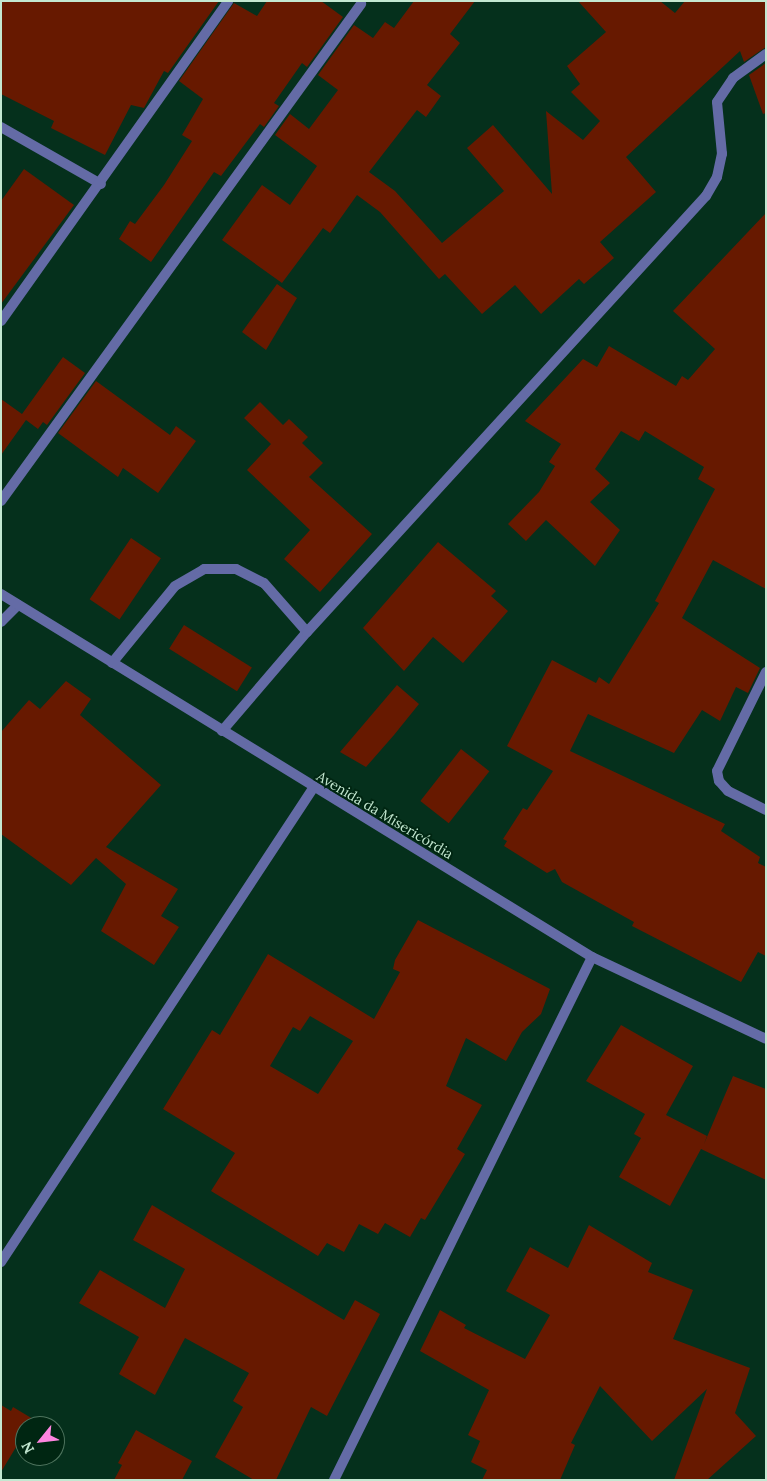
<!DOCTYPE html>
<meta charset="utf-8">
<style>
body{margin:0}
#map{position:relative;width:767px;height:1481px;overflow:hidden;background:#05301c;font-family:Lora,serif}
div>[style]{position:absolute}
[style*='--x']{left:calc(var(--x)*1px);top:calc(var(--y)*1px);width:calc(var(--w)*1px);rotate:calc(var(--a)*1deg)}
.building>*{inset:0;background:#671900;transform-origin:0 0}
.minor>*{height:10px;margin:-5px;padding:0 5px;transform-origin:5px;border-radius:5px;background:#646ba6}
.tertiary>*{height:10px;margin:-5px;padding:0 5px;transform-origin:5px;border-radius:5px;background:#646ba6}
span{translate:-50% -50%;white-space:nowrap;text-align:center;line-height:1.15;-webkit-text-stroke:4px #002612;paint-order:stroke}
.street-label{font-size:14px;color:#c3e8d1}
.frame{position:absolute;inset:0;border:2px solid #c3e8d1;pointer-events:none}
.north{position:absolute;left:15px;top:1416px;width:50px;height:50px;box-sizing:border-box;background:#002612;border:1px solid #4e745e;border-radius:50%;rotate:241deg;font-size:14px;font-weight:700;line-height:20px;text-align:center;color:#c3e8d1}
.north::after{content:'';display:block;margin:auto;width:18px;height:22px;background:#fe85e0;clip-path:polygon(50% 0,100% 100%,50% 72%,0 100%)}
</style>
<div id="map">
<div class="building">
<i style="clip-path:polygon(1px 1px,219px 1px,168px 73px,164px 71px,144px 108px,131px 105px,105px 155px,51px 128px,54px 121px,1px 94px)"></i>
<i style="clip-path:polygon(267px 1px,321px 1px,343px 17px,307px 67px,302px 63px,274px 103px,279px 106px,264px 127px,260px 124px,221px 176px,214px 172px,151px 262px,119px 239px,130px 221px,135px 224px,164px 185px,192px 141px,182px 135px,203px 99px,179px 81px,234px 3px,257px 16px)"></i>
<i style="clip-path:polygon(414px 1px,475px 1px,450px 34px,460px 43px,427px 85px,441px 96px,426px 117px,417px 110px,369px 172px,395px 191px,442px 243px,504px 191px,467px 148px,493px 125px,552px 194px,546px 111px,583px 140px,600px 121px,571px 92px,580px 84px,567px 66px,606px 32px,578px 1px,660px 1px,675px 13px,685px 1px,766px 1px,766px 47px,744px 62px,740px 51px,626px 157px,656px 192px,600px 242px,614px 258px,584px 284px,579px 279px,541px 314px,515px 285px,482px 314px,445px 274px,439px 279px,380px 212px,357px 195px,330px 233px,323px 228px,282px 283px,222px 240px,262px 185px,290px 205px,317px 166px,275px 135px,290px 114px,309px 129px,338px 90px,318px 75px,354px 25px,373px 38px,385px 22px,394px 28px)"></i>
<i style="clip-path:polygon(766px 63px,766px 113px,763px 114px,749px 75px)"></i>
<i style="clip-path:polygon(24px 169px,74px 205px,1px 304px,1px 201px)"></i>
<i style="clip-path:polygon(766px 213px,766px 589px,713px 560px,682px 618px,760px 668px,748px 693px,736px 687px,720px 721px,702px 710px,674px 753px,588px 714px,570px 751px,725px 824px,721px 831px,760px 857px,758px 863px,766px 867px,766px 956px,758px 952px,741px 982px,632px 926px,634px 922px,562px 882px,555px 869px,547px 873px,504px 846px,507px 841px,503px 839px,523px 808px,527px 810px,553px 771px,507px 746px,552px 660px,596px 683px,599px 677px,609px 684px,659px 603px,655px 601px,715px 489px,698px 479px,704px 467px,645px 431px,639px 441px,621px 431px,595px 469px,610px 483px,590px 502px,620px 530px,595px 566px,546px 520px,526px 541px,508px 524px,539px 492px,555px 466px,549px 462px,561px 444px,525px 421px,583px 359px,597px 367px,609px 346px,676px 386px,682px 376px,688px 380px,715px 349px,673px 311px)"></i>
<i style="clip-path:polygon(277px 284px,297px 298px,266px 350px,242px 332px)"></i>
<i style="clip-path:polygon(63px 357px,85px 373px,47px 425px,43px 422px,38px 429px,26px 420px,1px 455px,1px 399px,22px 414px)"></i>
<i style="clip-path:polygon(96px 381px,170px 435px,176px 426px,196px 441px,158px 493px,123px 468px,118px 477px,58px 433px)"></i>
<i style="clip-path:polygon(260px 402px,283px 425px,289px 419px,308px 437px,302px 443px,323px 463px,309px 477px,372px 534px,320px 592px,284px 559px,310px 530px,247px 470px,271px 444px,244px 418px)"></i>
<i style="left:131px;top:538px;width:36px;height:74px;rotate:34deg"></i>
<i style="clip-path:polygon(438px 542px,496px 591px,491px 596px,508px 611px,463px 663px,433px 637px,404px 671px,363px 628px)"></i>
<i style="left:184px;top:625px;width:80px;height:28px;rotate:32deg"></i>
<i style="clip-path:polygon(66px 681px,91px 699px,80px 715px,161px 785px,106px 847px,178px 889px,161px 916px,179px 927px,154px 965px,101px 931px,126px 884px,96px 858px,71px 885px,1px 834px,1px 732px,29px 700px,40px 709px)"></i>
<i style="clip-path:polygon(397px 685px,419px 704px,394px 735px,366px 767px,340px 752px)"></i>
<i style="left:461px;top:749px;width:36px;height:66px;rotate:38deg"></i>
<i style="clip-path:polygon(evenodd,418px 920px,550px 989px,541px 1014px,522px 1032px,506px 1061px,466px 1038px,446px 1086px,482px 1105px,457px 1149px,465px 1154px,425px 1220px,421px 1218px,410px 1237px,385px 1223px,378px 1234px,359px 1224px,344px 1252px,327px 1243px,318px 1256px,211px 1191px,235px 1153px,163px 1109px,212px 1030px,220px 1035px,268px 954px,374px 1019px,400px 972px,393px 969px,395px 960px,418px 920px,310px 1016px,353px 1041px,318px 1094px,270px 1066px,293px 1027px,300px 1031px,310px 1016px)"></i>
<i style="clip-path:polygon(621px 1025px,693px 1066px,666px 1115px,707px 1136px,704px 1144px,733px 1076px,766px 1089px,766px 1180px,701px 1149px,670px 1206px,619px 1177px,641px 1138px,634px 1134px,645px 1114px,586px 1081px)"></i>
<i style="clip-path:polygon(152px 1205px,344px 1320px,355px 1300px,380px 1314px,327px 1416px,311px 1407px,276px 1480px,254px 1480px,215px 1457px,243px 1407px,233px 1401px,249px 1373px,185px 1338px,155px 1395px,119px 1374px,139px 1337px,79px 1303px,100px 1270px,165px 1308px,185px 1269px,133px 1240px)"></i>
<i style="clip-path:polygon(589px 1225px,652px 1263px,648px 1272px,693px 1290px,673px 1339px,750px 1368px,735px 1413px,756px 1436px,707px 1480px,674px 1480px,707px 1389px,652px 1441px,600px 1386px,571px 1443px,575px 1445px,560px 1480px,482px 1480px,487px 1470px,471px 1462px,480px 1441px,468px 1435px,489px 1390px,420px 1351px,440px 1310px,466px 1325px,464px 1328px,525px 1359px,550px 1315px,506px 1291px,530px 1247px,568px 1268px)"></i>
<i style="clip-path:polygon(1px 1405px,11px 1411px,13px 1407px,33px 1419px,1px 1472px)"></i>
<i style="clip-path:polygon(136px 1430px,192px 1461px,182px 1480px,114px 1480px,122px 1465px,118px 1463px)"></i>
</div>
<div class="minor">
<i style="--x:1;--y:127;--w:115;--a:29.7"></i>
<i style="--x:1;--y:321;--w:392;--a:-54.6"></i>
<i style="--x:1;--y:501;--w:614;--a:-54.08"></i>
<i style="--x:1;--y:622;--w:24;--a:-45"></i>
<i style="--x:112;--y:663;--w:99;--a:-50.7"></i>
<i style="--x:175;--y:586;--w:34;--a:-30"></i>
<i style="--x:204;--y:569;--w:32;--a:0"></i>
<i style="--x:236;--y:569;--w:31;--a:27"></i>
<i style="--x:264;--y:583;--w:65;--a:48.7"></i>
<i style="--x:766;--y:672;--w:110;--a:116.3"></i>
<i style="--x:717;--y:771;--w:10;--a:79"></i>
<i style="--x:719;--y:781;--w:13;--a:48"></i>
<i style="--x:728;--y:791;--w:42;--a:26.6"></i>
<i style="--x:222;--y:731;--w:130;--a:-49.4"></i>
<i style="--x:307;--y:632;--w:591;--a:-47.54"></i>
<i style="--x:706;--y:196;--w:22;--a:-60"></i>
<i style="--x:717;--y:177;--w:24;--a:-78"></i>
<i style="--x:722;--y:154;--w:52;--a:-95.5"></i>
<i style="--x:717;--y:102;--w:29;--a:-56"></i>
<i style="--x:733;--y:78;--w:41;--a:-36"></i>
<i style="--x:1;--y:1262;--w:569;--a:-56.62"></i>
<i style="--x:334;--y:1480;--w:583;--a:-63.74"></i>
</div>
<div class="tertiary">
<i style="--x:1;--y:594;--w:694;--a:31.56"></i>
<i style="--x:592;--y:957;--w:192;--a:25.2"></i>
</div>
<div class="street-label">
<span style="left:385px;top:815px;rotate:31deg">Avenida da Misericórdia</span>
</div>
<div class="frame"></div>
<div class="north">N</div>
</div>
